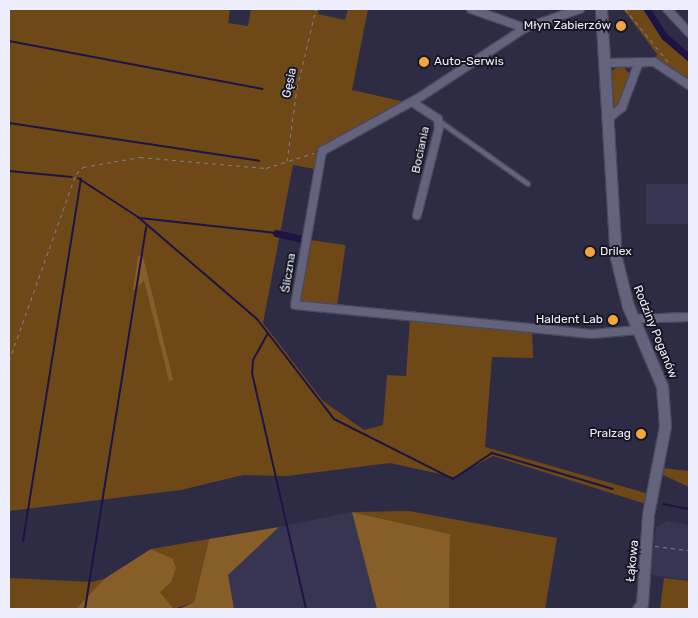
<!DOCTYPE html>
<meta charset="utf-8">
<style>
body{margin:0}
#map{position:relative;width:698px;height:618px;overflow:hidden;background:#2e2c44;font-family:Rubik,sans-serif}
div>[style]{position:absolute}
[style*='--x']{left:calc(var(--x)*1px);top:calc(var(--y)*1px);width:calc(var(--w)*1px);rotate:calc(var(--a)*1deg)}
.built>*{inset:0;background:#383552;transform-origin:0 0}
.green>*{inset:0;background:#6e4917;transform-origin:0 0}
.forest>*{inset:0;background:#875e28}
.water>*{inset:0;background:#1d1344}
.stream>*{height:2px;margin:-1px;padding:0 1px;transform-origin:1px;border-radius:1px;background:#1d1344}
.canal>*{height:7px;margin:-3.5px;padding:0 3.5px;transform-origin:3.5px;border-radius:3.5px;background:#1d1344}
.path>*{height:1px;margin-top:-0.5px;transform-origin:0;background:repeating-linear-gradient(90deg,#7e7d91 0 4px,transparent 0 8px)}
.roads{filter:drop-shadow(1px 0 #4a485d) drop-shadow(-1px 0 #4a485d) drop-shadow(0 1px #4a485d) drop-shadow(0 -1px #4a485d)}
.lane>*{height:4px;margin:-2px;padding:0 2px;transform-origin:2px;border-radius:2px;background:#64637e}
.street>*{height:8px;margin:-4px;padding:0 4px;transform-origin:4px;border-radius:4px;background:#64637e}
.secondary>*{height:11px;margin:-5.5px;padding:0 5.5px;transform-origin:5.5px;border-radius:5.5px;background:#64637e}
.dots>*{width:14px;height:14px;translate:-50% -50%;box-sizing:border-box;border:2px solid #171621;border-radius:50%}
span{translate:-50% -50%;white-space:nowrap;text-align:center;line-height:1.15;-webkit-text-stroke:4px #171621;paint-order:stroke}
.poi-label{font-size:12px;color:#ededfd}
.right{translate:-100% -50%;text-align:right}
.left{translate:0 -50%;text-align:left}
.street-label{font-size:12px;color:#ededfd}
.frame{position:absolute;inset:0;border:10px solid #ededfd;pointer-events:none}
</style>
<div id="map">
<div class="built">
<i style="left:646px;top:184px;width:43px;height:40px"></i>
<i style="clip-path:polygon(352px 512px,377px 609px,234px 609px,227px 575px,279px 527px)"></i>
<i style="clip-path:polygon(667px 521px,689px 525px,689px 580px,650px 575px,656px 527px)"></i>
</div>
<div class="green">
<i style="clip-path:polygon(evenodd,9px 9px,230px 9px,228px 23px,248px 26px,251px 9px,319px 9px,318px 14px,345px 20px,348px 9px,368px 9px,352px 90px,405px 102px,319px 150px,315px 169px,293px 165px,263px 323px,323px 401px,364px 430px,383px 425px,387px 375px,406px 376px,410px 318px,532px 331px,533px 358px,492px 357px,485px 447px,649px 494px,646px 504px,493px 456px,454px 477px,390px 463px,287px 476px,243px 475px,181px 490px,9px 511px,9px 9px,143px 256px,169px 381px,144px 281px,140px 281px,143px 256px)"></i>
<i style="clip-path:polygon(623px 9px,643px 9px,662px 39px,689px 62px,689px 83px,656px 60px,657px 54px)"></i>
<i style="clip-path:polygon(621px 65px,632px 76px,628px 92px,613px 110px,610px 72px)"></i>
<i style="left:303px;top:239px;width:43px;height:62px;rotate:8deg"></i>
<i style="clip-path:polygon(662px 468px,689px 471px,689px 487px,661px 474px)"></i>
<i style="clip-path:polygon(409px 511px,557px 538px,545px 609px,449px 609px,450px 534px,352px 512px)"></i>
<i style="clip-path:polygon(209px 539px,194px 602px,174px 609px,160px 592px,172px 558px,151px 549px)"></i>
<i style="clip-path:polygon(9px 578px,92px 582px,104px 579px,76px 609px,9px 609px)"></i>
<i style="clip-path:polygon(664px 578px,689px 581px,689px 609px,660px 609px)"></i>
</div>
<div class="forest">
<i style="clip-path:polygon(138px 256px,143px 256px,173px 380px,169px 381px,144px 281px,133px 291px)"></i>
<i style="clip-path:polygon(352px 512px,450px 534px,449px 609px,377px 609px)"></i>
<i style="clip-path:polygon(279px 527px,228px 575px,234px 609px,179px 609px,194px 602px,209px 539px)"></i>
<i style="clip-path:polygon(151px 549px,172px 558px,176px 568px,171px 582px,160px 592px,174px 609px,76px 609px,104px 579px)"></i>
</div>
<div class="water">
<i style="clip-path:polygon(643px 9px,651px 9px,667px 34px,689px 53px,689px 62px,662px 39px)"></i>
</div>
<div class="stream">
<i style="--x:9;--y:41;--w:258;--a:10.7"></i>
<i style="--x:9;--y:123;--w:253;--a:8.6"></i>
<i style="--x:9;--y:171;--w:63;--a:5.4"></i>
<i style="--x:78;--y:178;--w:72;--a:33"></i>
<i style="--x:138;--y:217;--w:157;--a:40.6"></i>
<i style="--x:257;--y:319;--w:126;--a:52.4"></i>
<i style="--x:334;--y:419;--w:133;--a:26.8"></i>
<i style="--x:453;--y:479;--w:47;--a:-33.7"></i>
<i style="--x:492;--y:453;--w:126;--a:16.6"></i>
<i style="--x:140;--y:218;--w:137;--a:6.3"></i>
<i style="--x:268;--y:333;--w:31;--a:119"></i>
<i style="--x:253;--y:360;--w:13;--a:94"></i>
<i style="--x:252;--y:373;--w:242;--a:77.1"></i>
<i style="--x:663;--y:504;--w:26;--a:11"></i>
<i style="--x:23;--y:541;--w:367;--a:-80.9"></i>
<i style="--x:85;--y:609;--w:387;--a:-80.9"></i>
</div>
<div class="canal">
<i style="--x:276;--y:233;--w:28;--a:13"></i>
</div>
<div class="path">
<i style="--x:625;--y:9;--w:71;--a:50.7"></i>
<i style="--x:287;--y:161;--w:74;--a:-82.2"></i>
<i style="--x:297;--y:88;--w:81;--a:-76.5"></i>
<i style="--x:9;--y:361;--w:199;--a:-70.3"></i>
<i style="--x:76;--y:174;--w:10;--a:-45"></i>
<i style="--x:83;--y:167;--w:58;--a:-10"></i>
<i style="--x:140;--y:157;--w:126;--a:5"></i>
<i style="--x:266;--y:168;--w:50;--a:-17.4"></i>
<i style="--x:655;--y:546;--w:34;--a:7"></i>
</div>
<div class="roads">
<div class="lane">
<i style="--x:439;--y:121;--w:109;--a:35.3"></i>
</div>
<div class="street">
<i style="--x:471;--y:9;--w:57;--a:19.4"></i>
<i style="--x:580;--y:9;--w:58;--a:160.9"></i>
<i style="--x:525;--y:28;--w:123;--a:146.6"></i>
<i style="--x:422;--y:96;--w:114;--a:151.2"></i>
<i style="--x:322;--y:151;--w:156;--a:99.9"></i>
<i style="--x:295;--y:305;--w:298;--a:5.6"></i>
<i style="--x:592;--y:334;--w:46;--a:-5"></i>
<i style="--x:667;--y:9;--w:33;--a:47"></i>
<i style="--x:606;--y:63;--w:48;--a:-1.2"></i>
<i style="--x:654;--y:62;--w:42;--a:33.3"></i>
<i style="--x:412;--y:102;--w:31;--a:33"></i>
<i style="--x:438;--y:119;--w:9;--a:84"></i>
<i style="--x:439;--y:128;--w:90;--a:104.2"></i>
<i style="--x:609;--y:118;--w:17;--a:-40"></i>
<i style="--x:622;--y:107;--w:48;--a:-69.3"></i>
<i style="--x:633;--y:319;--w:56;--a:-2"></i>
</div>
<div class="secondary">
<i style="--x:601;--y:9;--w:249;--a:86.6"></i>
<i style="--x:616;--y:258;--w:49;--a:76"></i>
<i style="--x:628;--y:306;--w:87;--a:67"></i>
<i style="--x:662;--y:386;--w:40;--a:85.7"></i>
<i style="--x:665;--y:426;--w:90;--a:100.9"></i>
<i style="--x:648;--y:514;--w:90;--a:93.8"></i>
<i style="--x:642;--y:604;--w:6;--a:129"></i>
</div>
</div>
<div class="dots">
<i style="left:621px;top:26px;background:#f1a63f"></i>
<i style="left:424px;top:62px;background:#f1a63f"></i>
<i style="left:590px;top:252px;background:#f1a63f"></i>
<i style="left:613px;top:320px;background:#f1a63f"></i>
<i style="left:641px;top:434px;background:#f1a63f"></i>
</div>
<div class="poi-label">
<span class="right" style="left:611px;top:26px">Młyn Zabierzów</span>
<span class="left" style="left:434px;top:62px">Auto-Serwis</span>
<span class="left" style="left:600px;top:252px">Drilex</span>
<span class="right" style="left:603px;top:320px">Haldent Lab</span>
<span class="right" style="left:631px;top:434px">Pralzag</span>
</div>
<div class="street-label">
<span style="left:290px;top:83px;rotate:-78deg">Gęsia</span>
<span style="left:421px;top:150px;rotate:-78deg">Bociania</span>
<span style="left:289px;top:273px;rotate:-81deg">Śliczna</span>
<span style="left:655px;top:332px;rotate:68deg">Rodziny Poganów</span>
<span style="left:633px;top:561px;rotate:-84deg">Łąkowa</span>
</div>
<div class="frame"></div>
</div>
